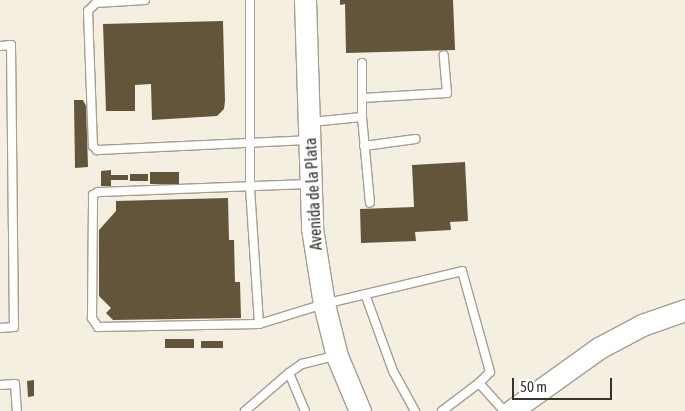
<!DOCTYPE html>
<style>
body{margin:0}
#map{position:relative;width:685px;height:411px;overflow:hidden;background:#f5efe1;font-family:"Asap Condensed",sans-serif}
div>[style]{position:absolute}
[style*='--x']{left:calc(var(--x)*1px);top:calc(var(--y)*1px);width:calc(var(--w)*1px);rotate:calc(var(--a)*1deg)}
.building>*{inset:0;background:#635539;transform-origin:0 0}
.roads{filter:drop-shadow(1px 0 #a59e92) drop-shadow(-1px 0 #a59e92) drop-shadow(0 1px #a59e92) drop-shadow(0 -1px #a59e92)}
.lane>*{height:8px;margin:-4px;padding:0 4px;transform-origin:4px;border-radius:4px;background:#fff}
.secondary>*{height:21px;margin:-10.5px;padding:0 10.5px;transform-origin:10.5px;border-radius:10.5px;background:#fff}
span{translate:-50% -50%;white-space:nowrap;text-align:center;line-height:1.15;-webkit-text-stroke:5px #fff;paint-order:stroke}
.street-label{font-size:16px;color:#36332e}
.scale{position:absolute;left:512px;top:378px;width:100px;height:22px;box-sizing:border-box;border:2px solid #36332e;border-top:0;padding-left:6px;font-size:15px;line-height:18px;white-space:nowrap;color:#36332e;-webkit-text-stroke:4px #fff;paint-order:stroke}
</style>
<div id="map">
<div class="building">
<i style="clip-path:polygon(340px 0,453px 0,455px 50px,346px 53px,345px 4px,340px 5px)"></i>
<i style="clip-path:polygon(223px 21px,225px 101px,224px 109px,217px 116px,152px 120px,151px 84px,135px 85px,135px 111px,106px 111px,103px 24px)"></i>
<i style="clip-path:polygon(74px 100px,83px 100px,86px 106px,88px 167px,75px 168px)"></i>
<i style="clip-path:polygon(465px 162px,468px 221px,450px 222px,451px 230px,415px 232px,416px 241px,361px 243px,360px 209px,414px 207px,412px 165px)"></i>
<i style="clip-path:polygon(111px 170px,111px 175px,128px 175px,128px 180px,111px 180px,111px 186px,101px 186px,101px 171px)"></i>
<i style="left:179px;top:172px;width:12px;height:29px;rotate:90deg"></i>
<i style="left:148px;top:174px;width:7px;height:18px;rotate:90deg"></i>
<i style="clip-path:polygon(228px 198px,229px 240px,234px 240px,235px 282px,240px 282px,241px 318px,113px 320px,106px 313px,111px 308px,99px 296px,99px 230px,116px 211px,116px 201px)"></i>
<i style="left:165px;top:339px;width:29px;height:9px"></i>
<i style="left:201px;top:341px;width:22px;height:7px"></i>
<i style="clip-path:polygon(34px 380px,34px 396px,28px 397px,27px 381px)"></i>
</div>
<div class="roads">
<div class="lane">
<i style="--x:145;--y:0;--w:49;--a:176.5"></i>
<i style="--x:96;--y:3;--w:11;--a:135"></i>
<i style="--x:88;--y:11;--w:135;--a:87.9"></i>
<i style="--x:93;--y:146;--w:6;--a:45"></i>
<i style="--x:97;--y:150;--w:211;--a:-2.7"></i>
<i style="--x:250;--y:0;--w:188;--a:90"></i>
<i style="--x:250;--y:188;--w:136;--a:86.2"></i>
<i style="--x:259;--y:324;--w:68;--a:-17.1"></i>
<i style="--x:324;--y:304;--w:142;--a:-13.4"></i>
<i style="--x:462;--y:271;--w:105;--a:74.5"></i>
<i style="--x:490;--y:372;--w:16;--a:135"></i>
<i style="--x:479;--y:383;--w:38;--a:48"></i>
<i style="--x:0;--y:46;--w:11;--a:-5"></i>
<i style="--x:11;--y:45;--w:282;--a:89.4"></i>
<i style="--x:14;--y:327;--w:14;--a:176"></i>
<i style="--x:362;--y:98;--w:85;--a:-3.4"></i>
<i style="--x:447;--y:93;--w:38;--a:-95"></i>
<i style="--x:362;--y:117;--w:54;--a:-90"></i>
<i style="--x:311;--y:122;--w:51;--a:-5.6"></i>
<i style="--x:362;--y:117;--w:86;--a:84.7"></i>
<i style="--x:364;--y:146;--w:52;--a:-7.7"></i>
<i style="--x:365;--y:294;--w:82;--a:70"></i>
<i style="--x:393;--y:371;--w:46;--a:61.2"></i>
<i style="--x:259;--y:324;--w:161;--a:178.9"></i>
<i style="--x:98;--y:327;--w:11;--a:-124"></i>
<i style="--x:92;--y:318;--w:123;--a:-89.5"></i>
<i style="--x:93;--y:195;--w:6;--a:-31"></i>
<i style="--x:98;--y:192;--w:212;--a:-2.2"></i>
<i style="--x:289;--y:373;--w:16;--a:-35"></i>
<i style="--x:302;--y:364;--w:34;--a:-14"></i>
<i style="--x:0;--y:385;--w:15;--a:-4"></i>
<i style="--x:15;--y:384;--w:27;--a:86"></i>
<i style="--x:245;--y:411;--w:58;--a:-40.8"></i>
<i style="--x:289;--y:373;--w:41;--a:67.2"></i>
<i style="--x:442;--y:411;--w:46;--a:-37.1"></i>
</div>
<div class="secondary">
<i style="--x:305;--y:0;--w:228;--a:88.2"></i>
<i style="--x:312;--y:228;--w:77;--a:81"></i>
<i style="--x:324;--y:304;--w:54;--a:76"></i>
<i style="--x:337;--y:356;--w:60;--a:67.3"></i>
<i style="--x:511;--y:411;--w:108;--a:-35.6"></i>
<i style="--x:599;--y:348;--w:49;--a:-28.1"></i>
<i style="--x:642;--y:325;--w:46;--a:-19.2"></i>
</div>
</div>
<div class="street-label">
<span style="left:313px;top:194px;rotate:-93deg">Avenida de la Plata</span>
</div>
<div class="scale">50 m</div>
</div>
